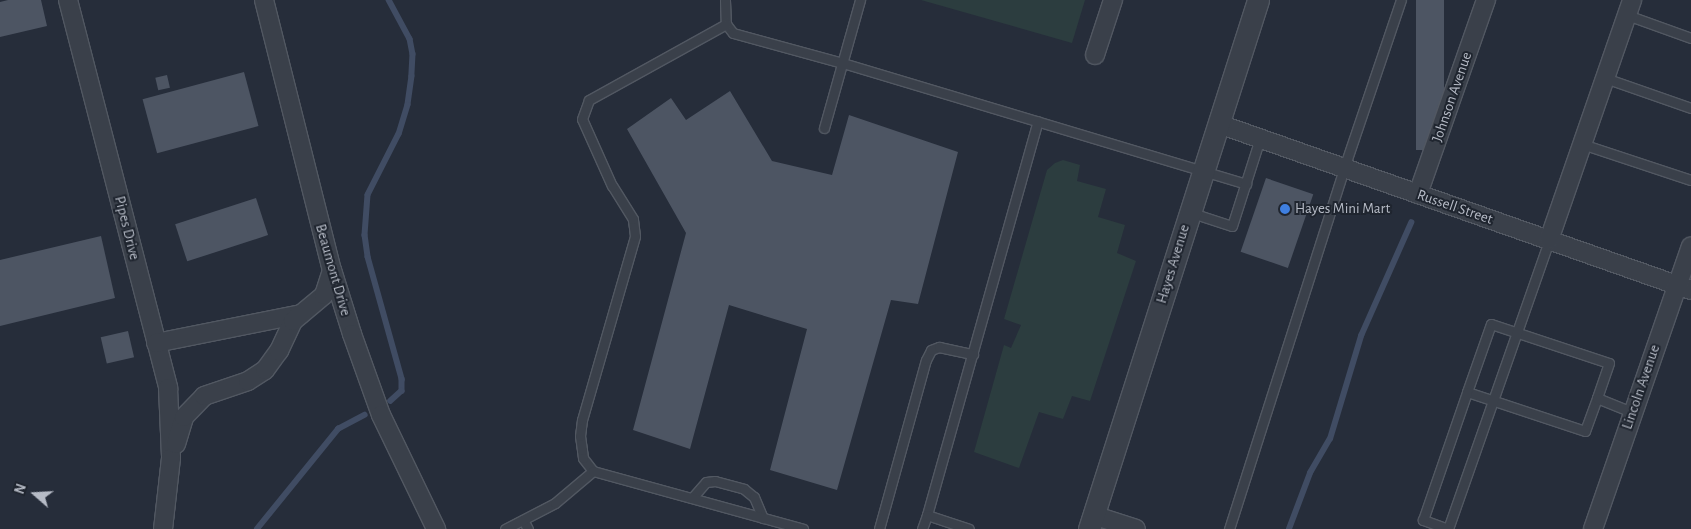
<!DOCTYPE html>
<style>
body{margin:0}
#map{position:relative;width:1691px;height:529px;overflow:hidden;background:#262d3a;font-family:"Alegreya Sans",sans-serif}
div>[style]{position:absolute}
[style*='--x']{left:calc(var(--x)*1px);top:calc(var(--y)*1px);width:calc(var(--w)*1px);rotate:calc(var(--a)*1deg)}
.green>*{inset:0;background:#2c3d3f}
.stream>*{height:5.5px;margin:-2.75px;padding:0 2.75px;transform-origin:2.75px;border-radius:2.75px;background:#404c63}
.building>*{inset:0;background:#4d5563;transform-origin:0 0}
.roads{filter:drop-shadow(1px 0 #525862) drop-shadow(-1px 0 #525862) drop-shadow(0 1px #525862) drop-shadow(0 -1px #525862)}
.service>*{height:9px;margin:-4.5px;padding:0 4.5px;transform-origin:4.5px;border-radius:4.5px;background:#3a404a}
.minor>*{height:18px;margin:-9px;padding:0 9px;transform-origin:9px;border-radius:9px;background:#3a404a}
.tertiary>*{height:21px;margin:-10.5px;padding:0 10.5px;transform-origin:10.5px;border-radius:10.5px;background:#3a404a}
.dots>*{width:14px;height:14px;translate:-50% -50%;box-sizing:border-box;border:2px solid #1f252f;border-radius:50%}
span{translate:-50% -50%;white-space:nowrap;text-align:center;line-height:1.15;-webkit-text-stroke:4px #1f252f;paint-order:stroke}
.street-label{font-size:15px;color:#b6bbc6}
.poi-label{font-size:15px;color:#b6bbc6}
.left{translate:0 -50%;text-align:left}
.north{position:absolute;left:10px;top:469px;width:50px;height:50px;-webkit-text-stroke:4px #1f252f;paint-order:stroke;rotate:289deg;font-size:14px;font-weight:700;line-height:20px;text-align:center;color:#b6bbc6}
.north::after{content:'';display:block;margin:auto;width:18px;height:22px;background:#b6bbc6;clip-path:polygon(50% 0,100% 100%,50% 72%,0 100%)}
</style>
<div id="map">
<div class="green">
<i style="clip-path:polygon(921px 0,1085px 0,1072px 43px)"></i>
<i style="clip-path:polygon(1063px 160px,1080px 165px,1077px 181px,1106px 189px,1098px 217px,1125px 225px,1117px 253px,1136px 261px,1090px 401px,1072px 396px,1063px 419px,1039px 412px,1019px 468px,974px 452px,1004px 345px,1011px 348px,1021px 325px,1004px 319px,1047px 170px,1055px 163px)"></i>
</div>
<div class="stream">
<i style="--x:389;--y:0;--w:44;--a:61.7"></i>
<i style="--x:410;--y:39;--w:15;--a:79"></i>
<i style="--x:413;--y:54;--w:22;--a:93"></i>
<i style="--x:412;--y:76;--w:29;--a:98"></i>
<i style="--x:408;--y:105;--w:30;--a:107"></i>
<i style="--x:399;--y:134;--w:68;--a:116.9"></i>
<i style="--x:368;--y:195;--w:40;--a:94.3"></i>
<i style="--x:365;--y:235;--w:22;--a:82"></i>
<i style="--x:368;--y:257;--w:127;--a:74.4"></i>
<i style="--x:402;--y:379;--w:12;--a:90"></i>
<i style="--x:402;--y:391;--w:15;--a:138"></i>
<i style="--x:257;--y:529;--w:129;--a:-51"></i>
<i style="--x:338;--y:429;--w:30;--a:-28"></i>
<i style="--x:1289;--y:529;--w:60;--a:-69.4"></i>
<i style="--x:1310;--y:473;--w:39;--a:-60"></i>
<i style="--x:1330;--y:439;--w:108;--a:-73.2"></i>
<i style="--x:1361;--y:336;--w:124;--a:-66.1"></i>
</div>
<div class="building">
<i style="clip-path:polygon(8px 0,41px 0,47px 26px,0 37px,0 2px)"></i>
<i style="left:1416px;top:0;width:28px;height:150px"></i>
<i style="left:244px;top:72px;width:56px;height:105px;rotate:75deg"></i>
<i style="left:167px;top:75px;width:13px;height:12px;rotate:77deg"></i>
<i style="clip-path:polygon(730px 91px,772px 161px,832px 175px,849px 115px,958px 152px,918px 304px,891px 300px,837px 490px,770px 470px,807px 329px,729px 305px,690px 449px,633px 430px,686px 233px,627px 129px,671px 98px,686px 120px)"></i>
<i style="left:1266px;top:178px;width:50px;height:78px;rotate:19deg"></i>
<i style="left:256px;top:198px;width:39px;height:85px;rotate:72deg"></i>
<i style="clip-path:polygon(101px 236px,115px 298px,0 326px,0 260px)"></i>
<i style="left:128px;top:331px;width:27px;height:28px;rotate:77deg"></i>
</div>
<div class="roads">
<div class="service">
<i style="--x:725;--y:0;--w:24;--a:88"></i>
<i style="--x:726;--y:24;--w:11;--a:52"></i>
<i style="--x:733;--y:33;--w:114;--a:15.3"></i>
<i style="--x:843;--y:63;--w:421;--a:16.7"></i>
<i style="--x:1627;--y:15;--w:68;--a:19.8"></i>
<i style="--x:1605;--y:78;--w:91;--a:19.2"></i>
<i style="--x:824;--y:128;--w:133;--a:-74.3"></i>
<i style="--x:1582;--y:144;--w:115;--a:18.3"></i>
<i style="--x:1189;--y:212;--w:45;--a:18"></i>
<i style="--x:1232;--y:226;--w:92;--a:-72.3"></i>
<i style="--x:1597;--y:398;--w:35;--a:110"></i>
<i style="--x:1585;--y:431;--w:124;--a:-161.7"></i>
<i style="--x:1467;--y:392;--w:72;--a:-70.6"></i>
<i style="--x:1491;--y:324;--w:124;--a:18.3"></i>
<i style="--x:1609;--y:363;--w:37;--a:109"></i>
<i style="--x:1597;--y:398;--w:38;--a:22"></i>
<i style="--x:593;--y:471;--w:16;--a:-128"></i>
<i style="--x:583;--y:458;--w:8;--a:-97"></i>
<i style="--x:582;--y:450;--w:14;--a:-98"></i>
<i style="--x:580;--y:436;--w:16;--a:-83"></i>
<i style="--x:582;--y:420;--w:191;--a:-73.9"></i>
<i style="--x:635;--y:236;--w:17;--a:-97"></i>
<i style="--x:633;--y:219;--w:39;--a:-122"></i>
<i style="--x:612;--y:186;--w:73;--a:-114.1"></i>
<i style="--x:582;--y:119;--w:20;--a:-70"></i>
<i style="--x:589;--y:100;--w:157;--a:-29"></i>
<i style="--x:692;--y:498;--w:21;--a:-49"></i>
<i style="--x:706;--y:482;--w:9;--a:-6"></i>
<i style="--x:715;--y:481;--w:30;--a:15"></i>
<i style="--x:744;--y:489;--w:13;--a:39"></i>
<i style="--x:754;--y:497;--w:23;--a:67"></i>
<i style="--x:927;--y:515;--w:409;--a:-74.3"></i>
<i style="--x:523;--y:520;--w:10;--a:61"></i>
<i style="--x:505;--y:529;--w:56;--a:-27.5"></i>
<i style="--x:555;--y:503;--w:50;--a:-40.1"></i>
<i style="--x:593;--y:471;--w:218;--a:15.4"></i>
<i style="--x:879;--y:529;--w:175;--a:-74.5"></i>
<i style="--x:926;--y:360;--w:11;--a:-63"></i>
<i style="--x:931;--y:350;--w:9;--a:-21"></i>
<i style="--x:939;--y:347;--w:35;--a:12"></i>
<i style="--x:922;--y:529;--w:15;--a:-70"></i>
<i style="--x:927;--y:515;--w:44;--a:18.4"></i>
<i style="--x:1229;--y:529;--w:379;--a:-72.3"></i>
<i style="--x:1344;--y:168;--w:177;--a:-71.3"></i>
<i style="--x:1448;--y:529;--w:306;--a:-70.7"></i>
<i style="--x:1448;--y:529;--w:27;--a:-160"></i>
<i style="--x:1423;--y:520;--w:135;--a:-71"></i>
</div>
<div class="minor">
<i style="--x:68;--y:0;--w:401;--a:75.5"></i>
<i style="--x:168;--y:388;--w:70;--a:87.5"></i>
<i style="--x:171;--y:458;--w:71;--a:96.4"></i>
<i style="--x:264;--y:0;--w:278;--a:75.9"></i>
<i style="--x:332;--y:270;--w:67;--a:72.6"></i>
<i style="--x:352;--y:334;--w:86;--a:70.3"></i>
<i style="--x:381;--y:415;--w:127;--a:64.2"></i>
<i style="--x:1095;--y:55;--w:58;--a:-71.9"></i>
<i style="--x:1219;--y:124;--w:500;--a:19.38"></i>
<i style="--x:1418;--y:194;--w:206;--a:-70.7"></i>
<i style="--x:1549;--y:240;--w:254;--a:-70.9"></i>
<i style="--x:156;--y:343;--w:148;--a:-11.3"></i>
<i style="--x:176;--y:444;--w:28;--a:-73"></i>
<i style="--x:184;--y:417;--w:29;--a:-46"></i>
<i style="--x:204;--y:396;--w:46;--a:-18.8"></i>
<i style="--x:248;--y:381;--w:20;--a:-33"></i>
<i style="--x:265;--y:370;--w:24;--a:-54"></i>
<i style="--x:279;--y:351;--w:33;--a:-65"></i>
<i style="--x:293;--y:321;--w:40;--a:-40"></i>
<i style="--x:324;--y:295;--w:26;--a:-72"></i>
<i style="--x:1093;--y:515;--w:45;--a:18"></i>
<i style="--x:1593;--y:529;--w:299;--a:-70.9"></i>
</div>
<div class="tertiary">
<i style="--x:1089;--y:529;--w:555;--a:-72.28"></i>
</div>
</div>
<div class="dots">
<i style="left:1285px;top:209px;background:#3f7fe0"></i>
</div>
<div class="street-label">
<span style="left:1452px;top:97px;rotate:-71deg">Johnson Avenue</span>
<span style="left:1455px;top:207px;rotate:19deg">Russell Street</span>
<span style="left:127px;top:228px;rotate:76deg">Pipes Drive</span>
<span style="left:1173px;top:264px;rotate:-73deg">Hayes Avenue</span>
<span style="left:333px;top:270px;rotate:74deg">Beaumont Drive</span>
<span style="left:1641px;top:387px;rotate:-71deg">Lincoln Avenue</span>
</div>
<div class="poi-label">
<span class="left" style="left:1295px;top:209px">Hayes Mini Mart</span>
</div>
<div class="north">N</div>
</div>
